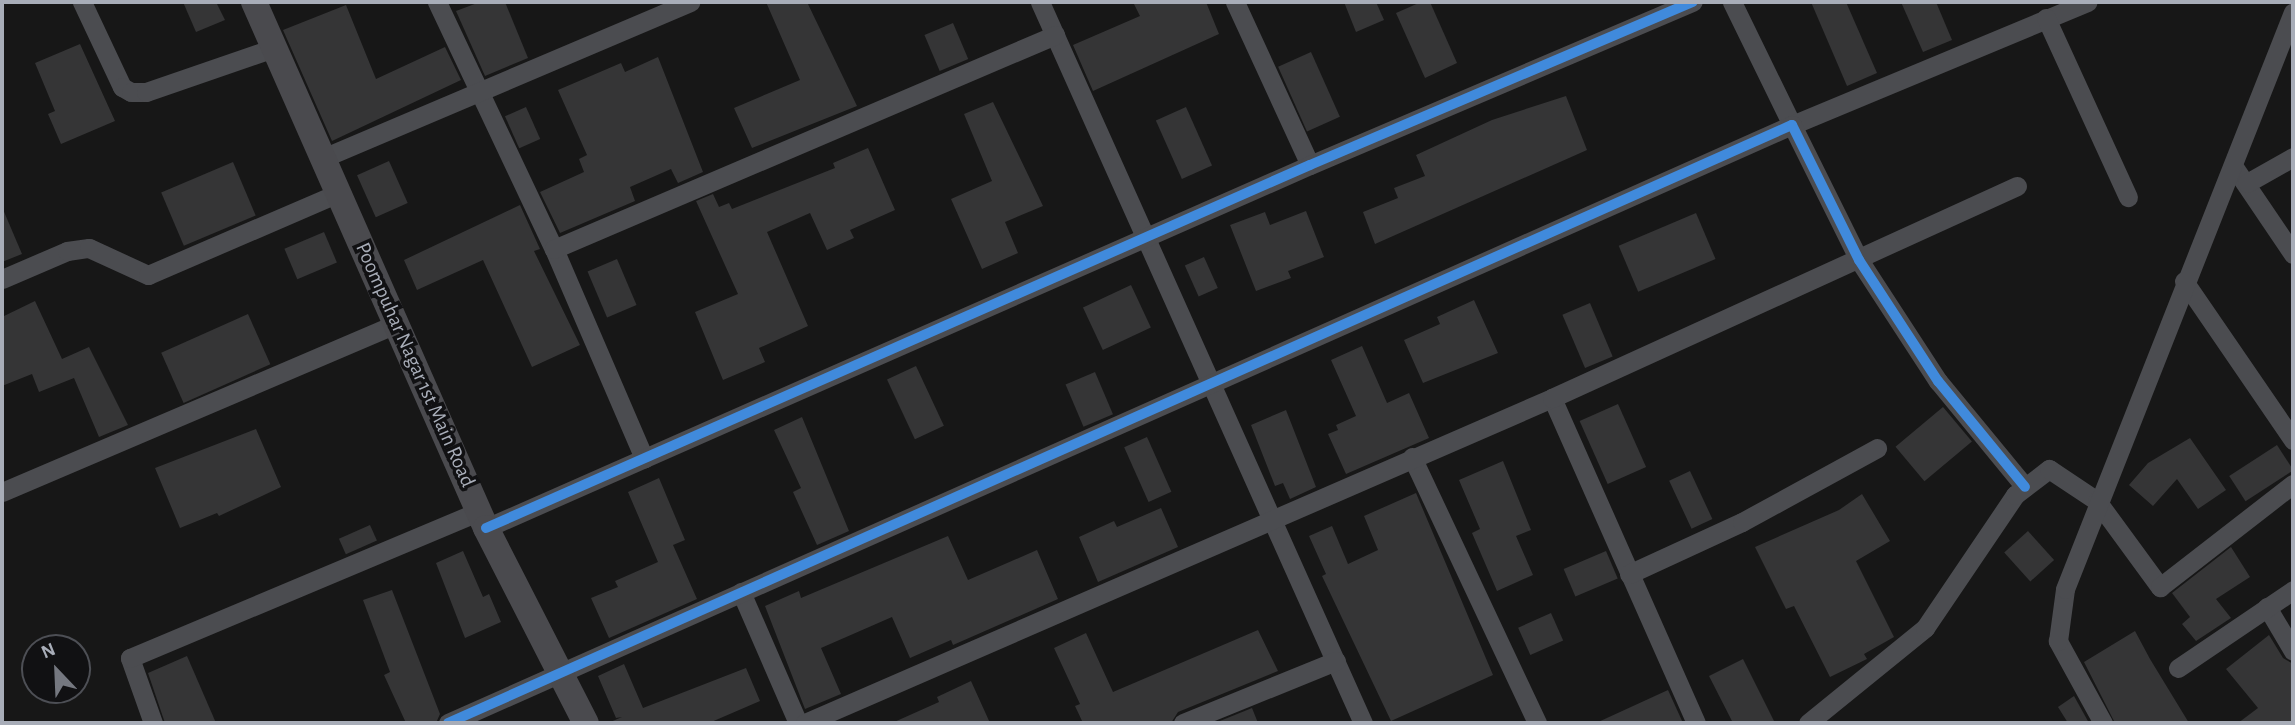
<!DOCTYPE html>
<style>
body{margin:0}
#map{position:relative;width:2295px;height:725px;overflow:hidden;background:#171717;font-family:"Alegreya Sans",sans-serif}
div>[style]{position:absolute}
[style*='--x']{left:calc(var(--x)*1px);top:calc(var(--y)*1px);width:calc(var(--w)*1px);rotate:calc(var(--a)*1deg)}
.building>*{inset:0;background:#353536;transform-origin:0 0}
.street>*{height:19px;margin:-9.5px;padding:0 9.5px;transform-origin:9.5px;border-radius:9.5px;background:#4b4c50}
.secondary>*{height:26px;margin:-13px;padding:0 13px;transform-origin:13px;border-radius:13px;background:#4a4a4e}
.cycleway>*{height:10px;margin:-5px;padding:0 5px;transform-origin:5px;border-radius:5px;background:#408adc}
span{translate:-50% -50%;white-space:nowrap;text-align:center;line-height:1.15;-webkit-text-stroke:7px #111113;paint-order:stroke}
.street-label{font-size:21px;color:#a8adb8}
.frame{position:absolute;inset:0;border:4px solid #a8adb8;pointer-events:none}
.north{position:absolute;left:21px;top:634px;width:70px;height:70px;box-sizing:border-box;background:#111113;border:2px solid #4d4f55;border-radius:50%;rotate:337deg;font-size:19px;font-weight:700;line-height:28px;text-align:center;color:#a8adb8}
.north::after{content:'';display:block;margin:auto;width:24px;height:32px;background:#757880;clip-path:polygon(50% 0,100% 100%,50% 72%,0 100%)}
</style>
<div id="map">
<div class="building">
<i style="clip-path:polygon(183px 2px,216px 2px,225px 20px,196px 32px)"></i>
<i style="clip-path:polygon(480px 2px,505px 2px,528px 58px,485px 76px,456px 11px)"></i>
<i style="clip-path:polygon(766px 2px,807px 2px,857px 106px,752px 148px,734px 108px,800px 80px)"></i>
<i style="clip-path:polygon(1133px 2px,1206px 2px,1219px 34px,1093px 91px,1073px 45px,1140px 16px)"></i>
<i style="clip-path:polygon(1344px 2px,1376px 2px,1384px 20px,1356px 32px)"></i>
<i style="clip-path:polygon(1421px 2px,1430px 2px,1457px 63px,1425px 78px,1396px 13px)"></i>
<i style="clip-path:polygon(1811px 2px,1846px 2px,1877px 73px,1847px 86px)"></i>
<i style="clip-path:polygon(1901px 2px,1936px 2px,1952px 40px,1923px 52px)"></i>
<i style="clip-path:polygon(346px 5px,376px 79px,445px 47px,461px 80px,332px 141px,283px 30px)"></i>
<i style="left:953px;top:23px;width:39px;height:31px;rotate:67deg"></i>
<i style="clip-path:polygon(80px 44px,115px 121px,61px 144px,48px 114px,55px 111px,35px 63px)"></i>
<i style="left:1311px;top:52px;width:71px;height:36px;rotate:66deg"></i>
<i style="clip-path:polygon(658px 57px,703px 172px,678px 183px,671px 169px,630px 187px,635px 201px,560px 233px,540px 192px,584px 172px,579px 159px,587px 155px,558px 90px,621px 63px,625px 72px)"></i>
<i style="clip-path:polygon(1566px 96px,1587px 150px,1375px 244px,1363px 212px,1398px 198px,1394px 188px,1425px 176px,1416px 155px,1492px 120px)"></i>
<i style="clip-path:polygon(993px 102px,1043px 206px,1005px 222px,1018px 253px,982px 269px,951px 199px,992px 181px,964px 114px)"></i>
<i style="left:526px;top:107px;width:35px;height:23px;rotate:66deg"></i>
<i style="left:1186px;top:107px;width:64px;height:33px;rotate:66deg"></i>
<i style="clip-path:polygon(868px 148px,895px 210px,850px 230px,854px 238px,827px 250px,810px 213px,767px 232px,808px 326px,759px 348px,765px 362px,723px 380px,695px 312px,738px 294px,696px 201px,713px 194px,719px 207px,729px 203px,732px 209px,835px 168px,833px 163px)"></i>
<i style="left:389px;top:161px;width:46px;height:35px;rotate:66deg"></i>
<i style="left:233px;top:162px;width:58px;height:78px;rotate:67deg"></i>
<i style="clip-path:polygon(520px 205px,540px 249px,534px 251px,580px 345px,532px 367px,483px 260px,417px 290px,404px 260px)"></i>
<i style="clip-path:polygon(2px 207px,22px 254px,2px 262px)"></i>
<i style="clip-path:polygon(1306px 211px,1324px 257px,1288px 271px,1291px 278px,1256px 291px,1230px 225px,1265px 212px,1270px 225px)"></i>
<i style="left:1696px;top:213px;width:50px;height:84px;rotate:67deg"></i>
<i style="left:324px;top:232px;width:33px;height:43px;rotate:67deg"></i>
<i style="left:1204px;top:257px;width:34px;height:21px;rotate:66deg"></i>
<i style="left:617px;top:259px;width:50px;height:32px;rotate:67deg"></i>
<i style="left:1131px;top:285px;width:47px;height:53px;rotate:65deg"></i>
<i style="clip-path:polygon(1474px 300px,1498px 353px,1423px 383px,1404px 340px,1440px 324px,1437px 317px)"></i>
<i style="clip-path:polygon(35px 301px,62px 359px,89px 347px,128px 425px,99px 437px,74px 378px,39px 392px,32px 374px,2px 386px,2px 317px)"></i>
<i style="left:1590px;top:303px;width:58px;height:30px;rotate:67deg"></i>
<i style="left:248px;top:314px;width:55px;height:95px;rotate:66deg"></i>
<i style="clip-path:polygon(1362px 346px,1387px 403px,1409px 393px,1429px 438px,1346px 474px,1328px 434px,1338px 430px,1336px 425px,1356px 416px,1331px 360px)"></i>
<i style="left:916px;top:366px;width:66px;height:32px;rotate:65deg"></i>
<i style="left:1095px;top:372px;width:46px;height:32px;rotate:67deg"></i>
<i style="left:1618px;top:404px;width:69px;height:42px;rotate:66deg"></i>
<i style="left:1943px;top:407px;width:45px;height:62px;rotate:50deg"></i>
<i style="clip-path:polygon(1286px 410px,1316px 487px,1290px 499px,1283px 483px,1275px 486px,1251px 425px)"></i>
<i style="clip-path:polygon(802px 417px,849px 531px,817px 545px,793px 492px,801px 488px,774px 430px)"></i>
<i style="clip-path:polygon(256px 429px,281px 487px,219px 516px,217px 513px,180px 528px,155px 468px)"></i>
<i style="left:1147px;top:437px;width:60px;height:25px;rotate:66deg"></i>
<i style="clip-path:polygon(2190px 438px,2226px 490px,2198px 509px,2177px 479px,2153px 506px,2129px 485px,2148px 463px)"></i>
<i style="left:2277px;top:445px;width:30px;height:57px;rotate:57deg"></i>
<i style="clip-path:polygon(1503px 461px,1531px 530px,1516px 536px,1533px 575px,1497px 591px,1472px 533px,1480px 529px,1459px 480px)"></i>
<i style="left:1690px;top:471px;width:53px;height:23px;rotate:65deg"></i>
<i style="clip-path:polygon(659px 478px,685px 540px,673px 545px,697px 599px,609px 638px,591px 598px,618px 587px,615px 581px,658px 562px,628px 492px)"></i>
<i style="clip-path:polygon(1416px 493px,1493px 675px,1391px 721px,1322px 576px,1326px 574px,1309px 536px,1332px 526px,1348px 564px,1378px 550px,1364px 516px)"></i>
<i style="clip-path:polygon(1862px 494px,1890px 541px,1856px 561px,1894px 637px,1864px 654px,1867px 659px,1830px 677px,1794px 606px,1786px 609px,1755px 547px,1839px 510px)"></i>
<i style="clip-path:polygon(1161px 508px,1178px 547px,1098px 582px,1079px 537px,1114px 521px,1117px 527px)"></i>
<i style="left:370px;top:525px;width:17px;height:34px;rotate:66deg"></i>
<i style="left:2028px;top:531px;width:39px;height:32px;rotate:48deg"></i>
<i style="clip-path:polygon(948px 536px,968px 580px,1037px 550px,1058px 599px,953px 645px,951px 640px,910px 658px,892px 617px,821px 648px,841px 694px,805px 709px,765px 606px,799px 591px,801px 598px)"></i>
<i style="clip-path:polygon(2231px 547px,2250px 577px,2216px 599px,2231px 618px,2196px 641px,2182px 624px,2190px 617px,2172px 593px)"></i>
<i style="clip-path:polygon(463px 551px,483px 597px,489px 594px,501px 622px,465px 638px,436px 563px)"></i>
<i style="left:1606px;top:551px;width:30px;height:46px;rotate:67deg"></i>
<i style="clip-path:polygon(392px 590px,440px 714px,436px 723px,406px 723px,384px 675px,390px 672px,363px 600px)"></i>
<i style="left:1551px;top:613px;width:30px;height:36px;rotate:66deg"></i>
<i style="clip-path:polygon(1258px 630px,1278px 671px,1178px 712px,1171px 723px,1083px 723px,1075px 706px,1080px 704px,1054px 648px,1086px 633px,1113px 692px)"></i>
<i style="clip-path:polygon(2135px 631px,2150px 659px,2189px 723px,2115px 723px,2084px 662px)"></i>
<i style="clip-path:polygon(2269px 635px,2283px 658px,2293px 664px,2293px 723px,2238px 723px,2258px 708px,2226px 669px)"></i>
<i style="clip-path:polygon(187px 656px,216px 723px,165px 723px,148px 673px)"></i>
<i style="clip-path:polygon(1743px 659px,1775px 723px,1733px 723px,1709px 676px)"></i>
<i style="clip-path:polygon(624px 664px,643px 708px,746px 668px,760px 701px,709px 723px,608px 723px,622px 717px,616px 718px,598px 676px)"></i>
<i style="clip-path:polygon(971px 681px,990px 723px,892px 723px,939px 702px,937px 697px)"></i>
<i style="clip-path:polygon(1668px 690px,1683px 723px,1596px 723px)"></i>
<i style="clip-path:polygon(2074px 696px,2089px 723px,2068px 723px,2058px 707px)"></i>
<i style="clip-path:polygon(1252px 708px,1258px 723px,1215px 723px)"></i>
</div>
<div class="street">
<i style="--x:82;--y:2;--w:94;--a:64.8"></i>
<i style="--x:122;--y:87;--w:10;--a:29"></i>
<i style="--x:131;--y:92;--w:15;--a:0"></i>
<i style="--x:146;--y:92;--w:135;--a:-19"></i>
<i style="--x:437;--y:2;--w:273;--a:64.7"></i>
<i style="--x:554;--y:249;--w:228;--a:66.7"></i>
<i style="--x:1040;--y:2;--w:790;--a:65.87"></i>
<i style="--x:1235;--y:2;--w:179;--a:65.3"></i>
<i style="--x:1732;--y:2;--w:137;--a:64"></i>
<i style="--x:1792;--y:125;--w:320;--a:-22.6"></i>
<i style="--x:2046;--y:18;--w:197;--a:65.4"></i>
<i style="--x:323;--y:158;--w:399;--a:-23"></i>
<i style="--x:2234;--y:167;--w:105;--a:55.9"></i>
<i style="--x:2247;--y:183;--w:53;--a:-29.5"></i>
<i style="--x:554;--y:249;--w:545;--a:-23.13"></i>
<i style="--x:2;--y:279;--w:71;--a:-23.3"></i>
<i style="--x:67;--y:251;--w:22;--a:-8"></i>
<i style="--x:89;--y:248;--w:65;--a:24.6"></i>
<i style="--x:148;--y:275;--w:207;--a:-23.3"></i>
<i style="--x:2184;--y:281;--w:193;--a:55.6"></i>
<i style="--x:1552;--y:398;--w:355;--a:66.1"></i>
<i style="--x:1412;--y:457;--w:294;--a:64.8"></i>
<i style="--x:2;--y:492;--w:428;--a:-23.1"></i>
<i style="--x:486;--y:528;--w:900;--a:-23.78"></i>
<i style="--x:1310;--y:165;--w:416;--a:-23.1"></i>
<i style="--x:1629;--y:574;--w:124;--a:-24.7"></i>
<i style="--x:1742;--y:522;--w:154;--a:-28.7"></i>
<i style="--x:741;--y:592;--w:143;--a:66.5"></i>
<i style="--x:2267;--y:607;--w:51;--a:59.4"></i>
<i style="--x:2178;--y:668;--w:139;--a:-34.1"></i>
<i style="--x:153;--y:723;--w:69;--a:-109.5"></i>
<i style="--x:130;--y:658;--w:379;--a:-22.8"></i>
<i style="--x:448;--y:723;--w:1471;--a:-23.99"></i>
<i style="--x:1792;--y:125;--w:151;--a:63.6"></i>
<i style="--x:1859;--y:260;--w:145;--a:56.9"></i>
<i style="--x:1938;--y:381;--w:137;--a:50.6"></i>
<i style="--x:805;--y:723;--w:815;--a:-23.51"></i>
<i style="--x:1552;--y:398;--w:511;--a:-24.51"></i>
<i style="--x:1183;--y:723;--w:165;--a:-22.1"></i>
<i style="--x:1808;--y:723;--w:151;--a:-39.1"></i>
<i style="--x:1925;--y:628;--w:161;--a:-55.9"></i>
<i style="--x:2015;--y:495;--w:43;--a:-37.4"></i>
<i style="--x:2049;--y:469;--w:58;--a:33.7"></i>
<i style="--x:2097;--y:501;--w:107;--a:53.8"></i>
<i style="--x:2160;--y:587;--w:168;--a:-37.8"></i>
<i style="--x:2103;--y:723;--w:94;--a:-118.8"></i>
<i style="--x:2058;--y:641;--w:52;--a:-82.3"></i>
<i style="--x:2065;--y:589;--w:620;--a:-68.44"></i>
</div>
<div class="secondary">
<i style="--x:254;--y:2;--w:575;--a:66.2"></i>
<i style="--x:486;--y:528;--w:219;--a:62.9"></i>
</div>
<div class="cycleway">
<i style="--x:486;--y:528;--w:900;--a:-23.78"></i>
<i style="--x:1310;--y:165;--w:416;--a:-23.1"></i>
<i style="--x:448;--y:723;--w:1471;--a:-23.99"></i>
<i style="--x:1792;--y:125;--w:151;--a:63.6"></i>
<i style="--x:1859;--y:260;--w:145;--a:56.9"></i>
<i style="--x:1938;--y:381;--w:137;--a:50.6"></i>
</div>
<div class="street-label">
<span style="left:415px;top:365px;rotate:66deg">Poompuhar Nagar 1st Main Road</span>
</div>
<div class="frame"></div>
<div class="north">N</div>
</div>
